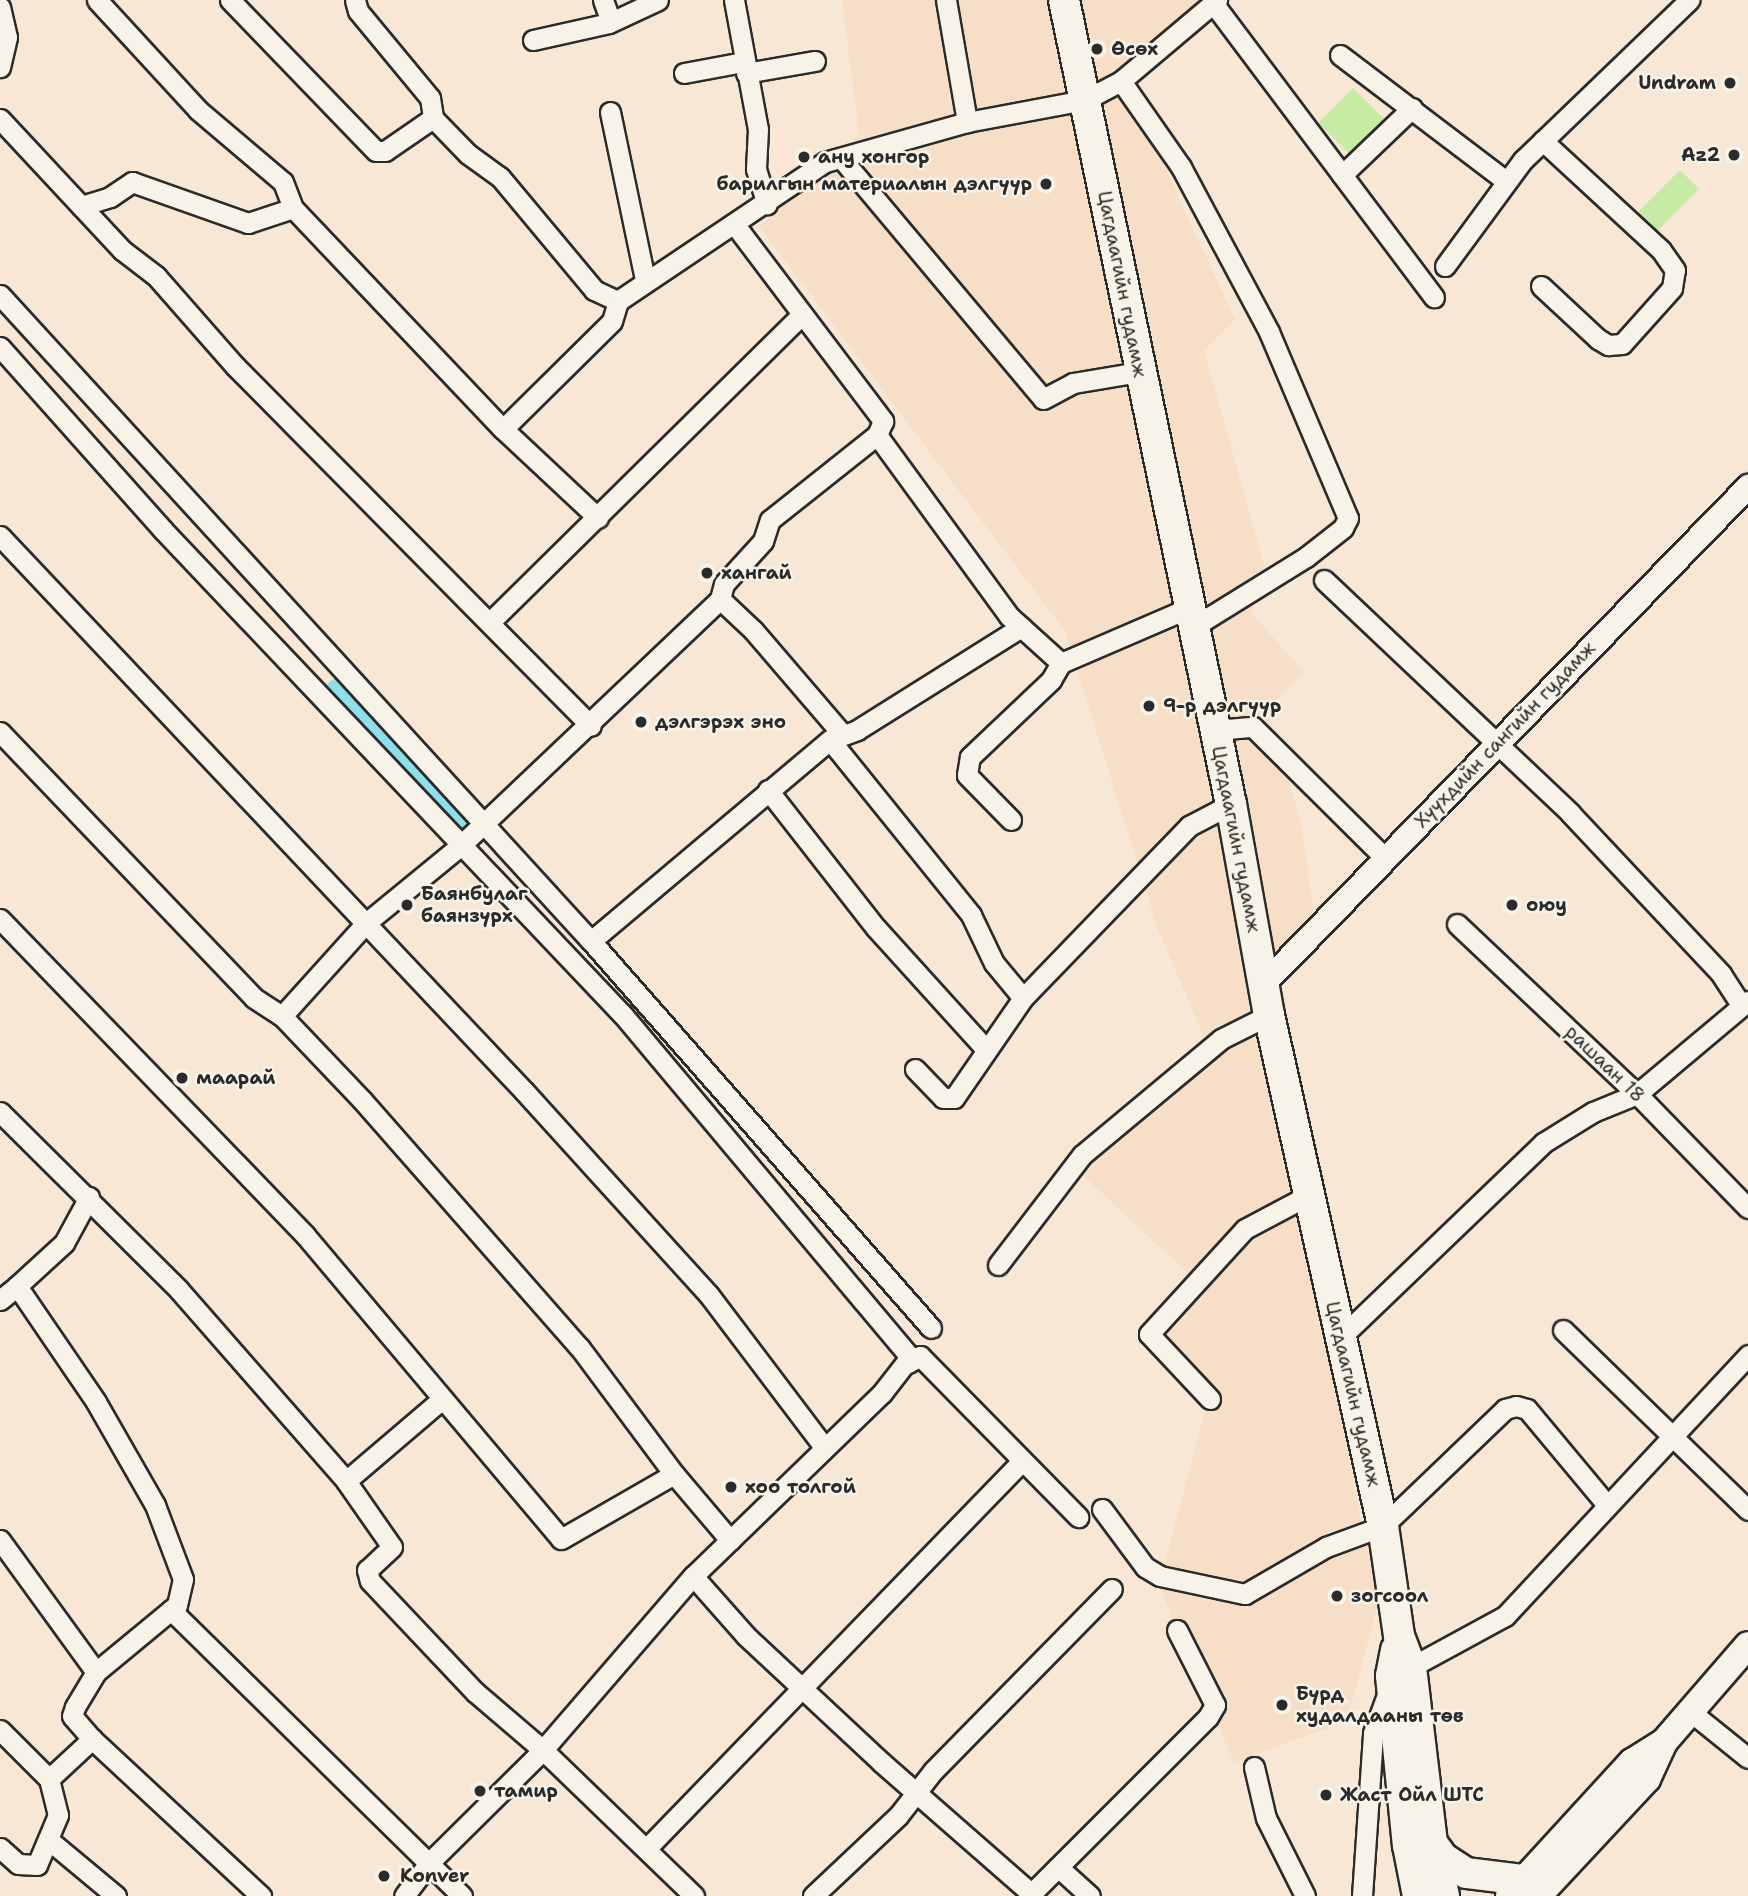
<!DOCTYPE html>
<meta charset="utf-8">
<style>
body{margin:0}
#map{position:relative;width:1748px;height:1896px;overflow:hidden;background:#f7e7d4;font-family:"Shantell Sans",sans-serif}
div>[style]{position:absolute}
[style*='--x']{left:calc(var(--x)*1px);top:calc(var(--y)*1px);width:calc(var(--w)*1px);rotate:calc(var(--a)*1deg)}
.built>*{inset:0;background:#f7dec6}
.green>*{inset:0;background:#c7eba4;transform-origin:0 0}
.river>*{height:28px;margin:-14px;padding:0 14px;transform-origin:14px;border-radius:14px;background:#8fdeec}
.roads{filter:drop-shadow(2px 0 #2b2b2b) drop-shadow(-2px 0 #2b2b2b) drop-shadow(0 2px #2b2b2b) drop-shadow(0 -2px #2b2b2b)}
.minor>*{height:19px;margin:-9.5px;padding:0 9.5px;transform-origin:9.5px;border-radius:9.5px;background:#f7f3e8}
.tertiary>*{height:23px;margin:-11.5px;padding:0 11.5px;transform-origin:11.5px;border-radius:11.5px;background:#f7f3e8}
.secondary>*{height:26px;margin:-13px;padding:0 13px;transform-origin:13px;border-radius:13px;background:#f7f3e8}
.primary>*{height:30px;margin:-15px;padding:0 15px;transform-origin:15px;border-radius:15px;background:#f7f3e8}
.dots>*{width:19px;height:19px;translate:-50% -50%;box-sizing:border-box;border:4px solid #f7f3e8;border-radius:50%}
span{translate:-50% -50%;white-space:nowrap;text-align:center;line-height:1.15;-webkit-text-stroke:5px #f7f3e8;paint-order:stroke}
.poi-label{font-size:19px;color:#2b2b2b;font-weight:700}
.left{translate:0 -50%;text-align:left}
.right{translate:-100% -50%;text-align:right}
.street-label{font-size:19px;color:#2b2b2b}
</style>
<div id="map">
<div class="built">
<i style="clip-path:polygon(842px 0,1232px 0,1127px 84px,1235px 320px,1204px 350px,1264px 565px,1251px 613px,1304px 672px,1267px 710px,1301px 821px,1314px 917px,1252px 982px,1378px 1603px,1347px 1721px,1234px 1762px,1159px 1585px,1207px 1404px,1141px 1335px,1194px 1279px,1076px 1169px,1205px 1039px,1158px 929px,1065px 631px,759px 226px,832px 169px,859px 133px)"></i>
</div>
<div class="green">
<i style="left:1353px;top:88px;width:45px;height:49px;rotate:45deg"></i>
<i style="left:1680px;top:170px;width:27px;height:59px;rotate:45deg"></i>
</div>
<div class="river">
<i style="--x:339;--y:692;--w:182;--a:47.5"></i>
</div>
<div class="roads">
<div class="minor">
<i style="--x:97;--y:0;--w:149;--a:47.4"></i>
<i style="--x:198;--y:110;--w:111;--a:40.3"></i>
<i style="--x:283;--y:182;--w:28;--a:69"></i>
<i style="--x:293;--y:208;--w:305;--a:46.5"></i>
<i style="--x:503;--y:429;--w:130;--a:43.1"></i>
<i style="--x:230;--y:0;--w:210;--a:46"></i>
<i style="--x:376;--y:151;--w:9;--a:0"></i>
<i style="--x:385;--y:151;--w:58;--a:-34.5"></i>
<i style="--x:433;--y:118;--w:50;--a:45.8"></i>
<i style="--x:468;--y:154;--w:39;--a:36"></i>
<i style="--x:500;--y:177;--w:147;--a:50.2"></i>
<i style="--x:594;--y:290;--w:26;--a:25"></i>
<i style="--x:355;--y:0;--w:11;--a:75"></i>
<i style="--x:358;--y:11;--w:113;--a:50.4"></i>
<i style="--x:430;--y:98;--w:20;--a:81"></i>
<i style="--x:603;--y:0;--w:20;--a:70"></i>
<i style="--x:734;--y:0;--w:131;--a:79.5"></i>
<i style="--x:758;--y:129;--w:40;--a:92.9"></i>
<i style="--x:756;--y:169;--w:37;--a:73"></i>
<i style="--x:946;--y:0;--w:124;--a:80.2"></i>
<i style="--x:1213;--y:3;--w:368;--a:53.1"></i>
<i style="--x:0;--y:7;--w:31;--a:77"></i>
<i style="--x:7;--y:37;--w:31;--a:103"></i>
<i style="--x:533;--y:40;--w:78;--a:-12.6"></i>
<i style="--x:609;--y:23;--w:54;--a:-25.1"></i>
<i style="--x:1340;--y:55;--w:208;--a:37.2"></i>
<i style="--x:684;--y:73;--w:60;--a:-10.6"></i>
<i style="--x:746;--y:73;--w:70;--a:-9.9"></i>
<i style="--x:1121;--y:81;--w:105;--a:55.1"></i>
<i style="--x:1181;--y:167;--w:187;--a:61.9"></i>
<i style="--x:1269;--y:332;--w:202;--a:67"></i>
<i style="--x:1348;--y:518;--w:11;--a:117"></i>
<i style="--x:1343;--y:528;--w:47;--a:141.9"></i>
<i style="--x:1306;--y:557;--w:133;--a:148.2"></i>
<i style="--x:610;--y:112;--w:172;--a:78.2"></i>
<i style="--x:0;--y:119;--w:179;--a:47"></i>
<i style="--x:122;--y:250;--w:43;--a:37.4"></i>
<i style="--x:156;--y:276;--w:120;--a:48.7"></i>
<i style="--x:235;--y:366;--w:506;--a:45.32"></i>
<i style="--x:841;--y:158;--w:314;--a:50"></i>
<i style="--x:1043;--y:399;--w:34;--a:-28"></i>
<i style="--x:1073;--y:383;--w:67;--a:-9.5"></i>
<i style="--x:1342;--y:175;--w:97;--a:-43.7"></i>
<i style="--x:81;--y:206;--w:30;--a:-17"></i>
<i style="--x:110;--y:197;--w:27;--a:-34"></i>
<i style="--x:132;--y:182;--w:123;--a:19.5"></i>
<i style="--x:248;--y:223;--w:47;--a:-18.4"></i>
<i style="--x:735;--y:225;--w:246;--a:52.9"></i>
<i style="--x:883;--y:421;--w:15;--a:113"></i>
<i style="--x:877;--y:435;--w:224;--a:53.9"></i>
<i style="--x:1009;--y:616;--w:70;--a:42.1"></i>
<i style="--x:1061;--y:663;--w:139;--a:-23.3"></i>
<i style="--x:1445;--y:266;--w:132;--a:-53.7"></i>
<i style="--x:1523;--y:160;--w:231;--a:-43.9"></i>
<i style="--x:1541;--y:286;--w:78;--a:42.9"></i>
<i style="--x:1598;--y:339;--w:12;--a:31"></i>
<i style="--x:1608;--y:345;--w:14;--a:-4"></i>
<i style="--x:1622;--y:344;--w:75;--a:-48.2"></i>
<i style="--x:1672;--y:288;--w:18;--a:-81"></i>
<i style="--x:1675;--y:270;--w:24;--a:-125"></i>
<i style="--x:1661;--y:250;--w:161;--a:-137.3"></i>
<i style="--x:0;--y:295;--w:876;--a:47.55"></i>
<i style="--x:591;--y:941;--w:515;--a:48.7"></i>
<i style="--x:0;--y:347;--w:245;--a:48.3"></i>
<i style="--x:163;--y:530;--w:668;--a:46.52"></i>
<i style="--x:623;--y:1015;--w:446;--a:50"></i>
<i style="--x:910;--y:1357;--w:46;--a:127.9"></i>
<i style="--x:882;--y:1393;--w:263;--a:135.9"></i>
<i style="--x:693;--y:1576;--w:230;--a:130.8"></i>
<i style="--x:543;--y:1750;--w:161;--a:135.3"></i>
<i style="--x:429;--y:1863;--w:41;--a:127.1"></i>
<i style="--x:503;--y:429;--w:153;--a:-44.7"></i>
<i style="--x:612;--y:321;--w:21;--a:-73"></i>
<i style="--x:618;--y:301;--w:249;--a:-33.9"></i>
<i style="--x:825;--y:162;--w:148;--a:-15.7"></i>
<i style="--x:967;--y:122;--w:120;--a:-10.6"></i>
<i style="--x:1085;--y:100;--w:41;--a:-27.8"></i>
<i style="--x:1121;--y:81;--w:126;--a:-40.2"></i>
<i style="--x:0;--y:536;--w:763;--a:46.65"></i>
<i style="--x:524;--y:1091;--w:275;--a:47.8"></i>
<i style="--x:709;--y:1295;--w:191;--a:52.9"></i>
<i style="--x:1324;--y:580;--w:339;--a:43.4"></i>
<i style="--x:1570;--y:813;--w:221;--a:46.8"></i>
<i style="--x:1721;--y:974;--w:38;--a:57"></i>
<i style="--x:720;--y:599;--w:16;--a:-75"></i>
<i style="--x:724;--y:584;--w:58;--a:-47.8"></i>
<i style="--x:763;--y:541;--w:22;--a:-72"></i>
<i style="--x:770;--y:520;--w:137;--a:-38.5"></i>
<i style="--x:491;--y:621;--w:436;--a:-44.6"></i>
<i style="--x:1215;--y:730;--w:38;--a:-5"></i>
<i style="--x:1253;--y:727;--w:186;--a:44.8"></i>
<i style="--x:0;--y:732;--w:368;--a:46.3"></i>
<i style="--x:254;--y:998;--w:33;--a:33"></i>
<i style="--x:282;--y:1016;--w:116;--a:46.4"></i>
<i style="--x:362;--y:1100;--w:330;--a:48.7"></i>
<i style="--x:580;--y:1348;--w:157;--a:53.3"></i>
<i style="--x:674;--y:1474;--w:87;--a:49.7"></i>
<i style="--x:830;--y:740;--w:225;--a:51.1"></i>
<i style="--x:971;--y:915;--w:53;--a:64.4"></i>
<i style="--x:994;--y:963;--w:45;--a:50.4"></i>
<i style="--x:768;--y:790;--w:175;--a:52"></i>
<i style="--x:876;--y:928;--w:162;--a:47.8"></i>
<i style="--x:1011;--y:820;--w:63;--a:-134.4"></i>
<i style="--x:967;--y:775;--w:18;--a:-81"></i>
<i style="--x:970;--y:757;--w:112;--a:-43.5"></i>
<i style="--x:1051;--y:680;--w:20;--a:-60"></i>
<i style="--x:0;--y:919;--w:439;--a:46"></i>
<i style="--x:305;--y:1235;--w:397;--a:49.9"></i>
<i style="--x:561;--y:1539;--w:130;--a:-29.9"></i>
<i style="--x:1457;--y:924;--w:248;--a:43.4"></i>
<i style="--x:1637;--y:1094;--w:159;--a:45.8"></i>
<i style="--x:591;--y:941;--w:312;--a:-40.1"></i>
<i style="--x:830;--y:740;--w:29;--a:-20"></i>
<i style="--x:857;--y:730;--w:194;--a:-32.1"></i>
<i style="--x:282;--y:1016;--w:125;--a:-47.9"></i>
<i style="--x:366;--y:923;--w:122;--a:-39.3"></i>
<i style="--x:460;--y:846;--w:359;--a:-43.5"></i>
<i style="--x:720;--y:599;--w:45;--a:43.2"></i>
<i style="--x:753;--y:630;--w:137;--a:49.4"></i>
<i style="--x:915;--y:1069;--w:40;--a:46"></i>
<i style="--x:943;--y:1098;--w:11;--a:0"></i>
<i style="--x:954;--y:1098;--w:121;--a:-55.4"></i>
<i style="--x:1023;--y:998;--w:239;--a:-46"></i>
<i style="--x:1189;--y:826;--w:47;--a:-27.6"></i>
<i style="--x:0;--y:1112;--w:252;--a:44.8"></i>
<i style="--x:179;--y:1290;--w:254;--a:48.8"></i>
<i style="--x:346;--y:1481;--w:80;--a:55.1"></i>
<i style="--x:392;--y:1547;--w:34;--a:137"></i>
<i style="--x:367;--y:1570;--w:11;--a:75"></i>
<i style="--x:370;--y:1581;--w:153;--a:46.6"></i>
<i style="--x:475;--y:1692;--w:89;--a:40.5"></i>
<i style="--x:543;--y:1750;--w:210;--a:44"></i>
<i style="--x:89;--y:1197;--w:52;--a:118.5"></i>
<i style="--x:64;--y:1243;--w:64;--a:137.5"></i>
<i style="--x:17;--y:1286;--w:140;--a:55.7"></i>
<i style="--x:96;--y:1402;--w:119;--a:60.2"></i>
<i style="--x:155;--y:1505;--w:79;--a:69.3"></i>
<i style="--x:183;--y:1579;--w:27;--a:103"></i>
<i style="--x:177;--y:1605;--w:105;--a:140.4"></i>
<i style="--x:96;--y:1672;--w:41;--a:121"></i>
<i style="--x:75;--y:1707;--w:9;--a:108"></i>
<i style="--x:72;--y:1716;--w:30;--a:49"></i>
<i style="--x:998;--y:1265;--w:138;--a:-52.6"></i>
<i style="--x:1082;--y:1155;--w:181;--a:-39.8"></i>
<i style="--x:1221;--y:1039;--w:54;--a:-26.6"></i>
<i style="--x:0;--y:1300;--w:22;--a:-39"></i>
<i style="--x:1563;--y:1330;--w:258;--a:44.2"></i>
<i style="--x:1341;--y:1337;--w:280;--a:-43.8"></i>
<i style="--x:1543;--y:1143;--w:59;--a:-31.8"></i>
<i style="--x:1593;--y:1112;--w:48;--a:-22.2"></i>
<i style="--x:1637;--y:1094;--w:145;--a:-40"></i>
<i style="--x:908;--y:1363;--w:14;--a:-30"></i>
<i style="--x:920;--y:1356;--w:226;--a:45.5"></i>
<i style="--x:1210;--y:1399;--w:89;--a:-133.2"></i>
<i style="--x:1149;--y:1334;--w:142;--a:-47.6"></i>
<i style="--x:1245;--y:1229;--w:70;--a:-28"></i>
<i style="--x:346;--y:1481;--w:126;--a:-40.5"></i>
<i style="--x:1102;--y:1509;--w:72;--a:53.4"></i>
<i style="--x:1145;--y:1567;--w:17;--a:31"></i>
<i style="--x:1160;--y:1576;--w:87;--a:12"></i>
<i style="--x:1245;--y:1594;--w:94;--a:-30.1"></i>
<i style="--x:1326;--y:1547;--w:61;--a:-20.2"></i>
<i style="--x:1383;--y:1526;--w:169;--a:-43.8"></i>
<i style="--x:1505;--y:1409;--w:11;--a:-15"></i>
<i style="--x:1516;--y:1406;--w:11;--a:15"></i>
<i style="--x:1527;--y:1409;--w:125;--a:50.2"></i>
<i style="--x:0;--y:1540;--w:163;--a:54"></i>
<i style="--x:693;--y:1576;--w:80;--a:48.5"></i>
<i style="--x:746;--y:1636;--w:185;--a:43"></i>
<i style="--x:881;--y:1762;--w:201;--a:41.2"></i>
<i style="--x:171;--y:1610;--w:408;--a:44.5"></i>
<i style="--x:1411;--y:1667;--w:107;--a:-28.5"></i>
<i style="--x:1505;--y:1616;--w:357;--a:-47"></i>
<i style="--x:1691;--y:1712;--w:73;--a:38.9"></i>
<i style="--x:0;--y:1730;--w:69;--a:45"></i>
<i style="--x:49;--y:1779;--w:37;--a:76"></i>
<i style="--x:58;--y:1815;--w:54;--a:112.8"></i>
<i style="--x:37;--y:1865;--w:19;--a:-177"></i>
<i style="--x:18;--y:1864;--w:24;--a:-138"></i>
<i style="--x:1254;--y:1767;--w:52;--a:76.8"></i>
<i style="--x:1266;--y:1818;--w:87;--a:63.4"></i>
<i style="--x:49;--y:1779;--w:59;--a:-42.9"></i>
<i style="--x:92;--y:1739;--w:231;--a:42.9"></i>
<i style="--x:50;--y:1841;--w:86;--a:39.8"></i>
<i style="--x:647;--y:1848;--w:539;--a:-45.9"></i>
<i style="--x:1058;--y:1867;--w:43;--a:42.2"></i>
<i style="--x:813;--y:1896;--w:117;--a:-43.3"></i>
<i style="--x:898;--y:1816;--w:57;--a:-52.1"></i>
<i style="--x:933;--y:1771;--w:255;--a:-45.5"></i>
<i style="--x:1029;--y:1896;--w:253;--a:-45"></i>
<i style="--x:1208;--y:1717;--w:14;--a:-60"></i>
<i style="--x:1215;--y:1705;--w:84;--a:-116.9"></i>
<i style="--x:1362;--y:1896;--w:163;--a:-86.1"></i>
<i style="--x:1373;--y:1733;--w:44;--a:-69.9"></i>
</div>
<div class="tertiary">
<i style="--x:1262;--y:985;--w:697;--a:-45.76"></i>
</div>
<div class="secondary">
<i style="--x:1509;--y:1896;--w:182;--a:-47.5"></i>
<i style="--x:1632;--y:1762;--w:38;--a:-32"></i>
<i style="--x:1664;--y:1742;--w:128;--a:-49.1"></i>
<i style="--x:1538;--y:1896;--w:160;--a:-47"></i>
<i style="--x:1647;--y:1779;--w:41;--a:-65.3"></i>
</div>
<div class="primary">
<i style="--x:1064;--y:0;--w:821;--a:78.27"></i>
<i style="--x:1231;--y:804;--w:214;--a:79.8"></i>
<i style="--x:1269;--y:1015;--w:524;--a:77.42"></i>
<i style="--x:1383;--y:1526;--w:111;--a:81.7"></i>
<i style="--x:1399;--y:1636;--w:33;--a:69"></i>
<i style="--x:1411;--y:1667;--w:177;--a:83.2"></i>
<i style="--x:1432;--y:1843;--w:54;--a:77.2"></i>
<i style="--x:1396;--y:1650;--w:26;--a:101"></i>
<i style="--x:1391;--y:1676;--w:170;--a:84.3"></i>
<i style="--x:1408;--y:1845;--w:52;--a:78.9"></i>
<i style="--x:1432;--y:1843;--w:19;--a:54"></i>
<i style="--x:1443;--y:1858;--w:27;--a:33"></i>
<i style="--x:1466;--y:1873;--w:58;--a:6.9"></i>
</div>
</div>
<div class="dots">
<i style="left:1097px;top:49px;background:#2b2b2b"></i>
<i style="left:1730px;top:83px;background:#2b2b2b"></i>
<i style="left:1734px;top:155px;background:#2b2b2b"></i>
<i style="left:804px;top:157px;background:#2b2b2b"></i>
<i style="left:1046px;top:184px;background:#2b2b2b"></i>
<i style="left:707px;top:573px;background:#2b2b2b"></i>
<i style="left:1149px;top:706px;background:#2b2b2b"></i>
<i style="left:641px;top:722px;background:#2b2b2b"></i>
<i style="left:407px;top:905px;background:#2b2b2b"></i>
<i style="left:1512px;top:905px;background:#2b2b2b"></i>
<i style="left:182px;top:1078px;background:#2b2b2b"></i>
<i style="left:731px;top:1487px;background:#2b2b2b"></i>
<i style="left:1337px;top:1596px;background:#2b2b2b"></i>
<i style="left:1282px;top:1705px;background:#2b2b2b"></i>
<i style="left:480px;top:1791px;background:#2b2b2b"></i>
<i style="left:1326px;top:1795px;background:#2b2b2b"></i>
<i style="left:384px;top:1876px;background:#2b2b2b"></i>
</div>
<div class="poi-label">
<span class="left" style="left:1111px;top:49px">Өсөх</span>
<span class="right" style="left:1716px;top:83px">Undram</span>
<span class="right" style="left:1720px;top:155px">Az2</span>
<span class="left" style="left:818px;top:157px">ану хонгор</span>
<span class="right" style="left:1032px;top:184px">барилгын материалын дэлгүүр</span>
<span class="left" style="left:721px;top:573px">хангай</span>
<span class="left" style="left:1163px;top:706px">9-р дэлгүүр</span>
<span class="left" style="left:655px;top:722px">дэлгэрэх эно</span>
<span class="left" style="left:421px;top:905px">Баянбулаг<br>баянзүрх</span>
<span class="left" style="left:1526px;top:905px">оюу</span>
<span class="left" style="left:196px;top:1078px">маарай</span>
<span class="left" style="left:745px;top:1487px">хоо толгой</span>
<span class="left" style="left:1351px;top:1596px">зогсоол</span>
<span class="left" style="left:1296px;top:1705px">Бүрд<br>худалдааны төв</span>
<span class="left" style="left:494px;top:1791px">тамир</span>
<span class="left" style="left:1340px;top:1795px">Жаст Ойл ШТС</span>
<span class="left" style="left:400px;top:1876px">Konver</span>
</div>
<div class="street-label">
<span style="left:1122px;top:284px;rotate:79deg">Цагдаагийн гудамж</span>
<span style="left:1505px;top:735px;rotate:-46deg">Хүүхдийн сангийн гудамж</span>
<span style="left:1236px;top:839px;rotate:79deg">Цагдаагийн гудамж</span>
<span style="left:1605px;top:1064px;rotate:44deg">рашаан 18</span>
<span style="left:1353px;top:1394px;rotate:77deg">Цагдаагийн гудамж</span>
</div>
</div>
